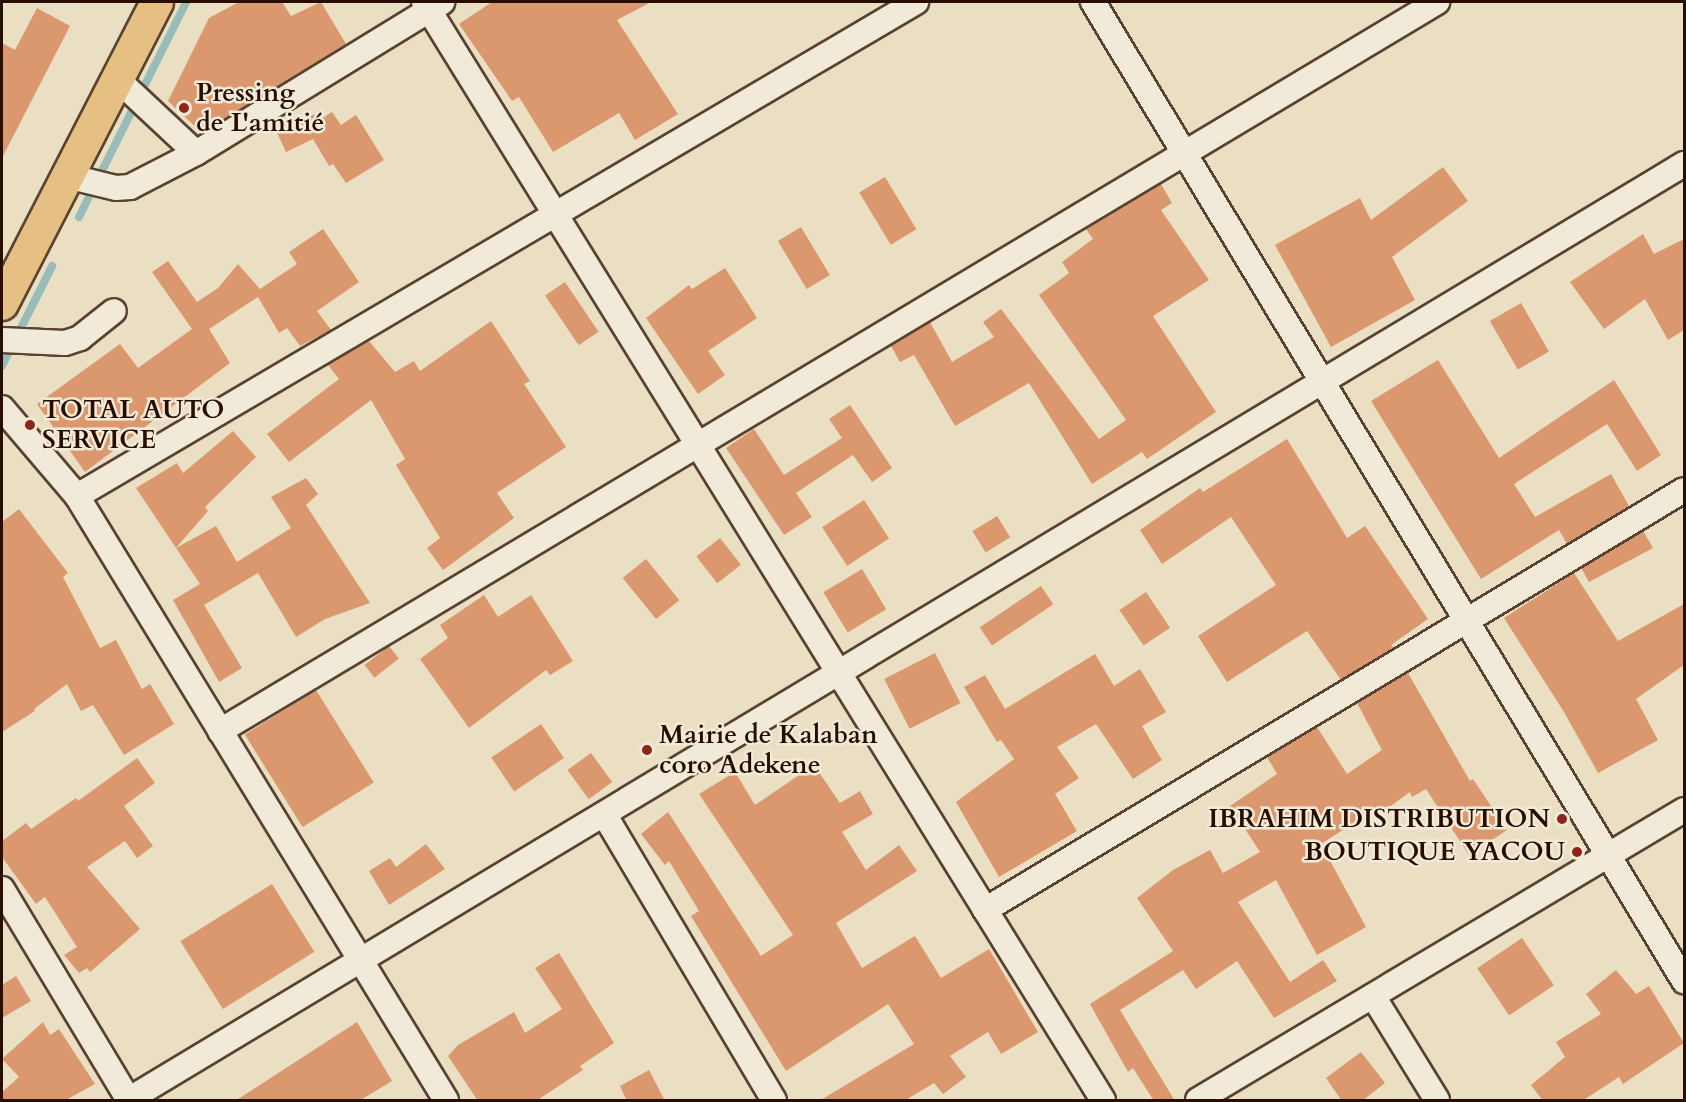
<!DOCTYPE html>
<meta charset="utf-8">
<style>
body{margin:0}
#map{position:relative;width:1686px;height:1102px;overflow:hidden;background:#eadfc3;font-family:Cardo,serif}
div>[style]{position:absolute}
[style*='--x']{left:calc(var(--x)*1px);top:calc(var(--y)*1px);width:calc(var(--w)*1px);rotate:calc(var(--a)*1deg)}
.stream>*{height:8px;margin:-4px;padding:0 4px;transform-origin:4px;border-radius:4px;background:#98bcb9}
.building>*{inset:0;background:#db986e;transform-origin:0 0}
.roads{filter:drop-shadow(2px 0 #584231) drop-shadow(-2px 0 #584231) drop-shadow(0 2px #584231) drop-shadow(0 -2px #584231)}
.minor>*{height:24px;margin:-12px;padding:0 12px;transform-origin:12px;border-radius:12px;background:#f1ead8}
.major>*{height:32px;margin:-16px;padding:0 16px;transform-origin:16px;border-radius:16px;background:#e5c082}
.dots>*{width:16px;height:16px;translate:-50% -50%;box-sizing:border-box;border:3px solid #f1ead8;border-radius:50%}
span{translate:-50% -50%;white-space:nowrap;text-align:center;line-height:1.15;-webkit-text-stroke:5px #f1ead8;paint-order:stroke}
.poi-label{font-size:26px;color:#270e00;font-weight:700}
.left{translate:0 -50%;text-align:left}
.right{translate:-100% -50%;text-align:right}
.frame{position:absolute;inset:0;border:3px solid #270e00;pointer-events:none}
</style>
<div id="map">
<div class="stream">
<i style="--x:79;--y:217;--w:240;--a:-63.5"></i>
<i style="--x:2;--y:366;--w:112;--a:-63.4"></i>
</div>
<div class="building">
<i style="clip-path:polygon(239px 2px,282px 2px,291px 16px,321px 2px,346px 44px,202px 133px,168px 101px,209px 18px)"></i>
<i style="clip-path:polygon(492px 2px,651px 2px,617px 20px,678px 114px,635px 140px,619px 113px,553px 152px,519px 97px,512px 101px,459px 24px)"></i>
<i style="clip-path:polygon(37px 8px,70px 26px,2px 158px,2px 43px,15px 50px)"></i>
<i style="clip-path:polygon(332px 112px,341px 125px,356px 115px,384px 160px,346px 183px,333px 164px,329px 166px,313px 139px,286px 152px,277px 133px,315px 114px,318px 121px)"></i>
<i style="clip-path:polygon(1443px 167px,1468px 201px,1392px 257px,1415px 300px,1331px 347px,1275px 245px,1360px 198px,1371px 220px)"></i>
<i style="left:885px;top:177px;width:61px;height:30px;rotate:59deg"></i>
<i style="clip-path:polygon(1161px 184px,1172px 203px,1161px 210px,1209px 280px,1153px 316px,1216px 412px,1147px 459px,1142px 452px,1092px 484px,1029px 383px,955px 426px,914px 355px,900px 362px,891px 346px,930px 322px,952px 362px,994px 337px,983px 322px,1001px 309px,1099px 439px,1126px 420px,1039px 295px,1069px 273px,1062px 262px,1093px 239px,1086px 229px)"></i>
<i style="left:801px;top:227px;width:56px;height:27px;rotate:59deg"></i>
<i style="clip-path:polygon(323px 229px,359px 282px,317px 311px,331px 330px,300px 346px,287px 328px,279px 333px,258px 297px,209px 329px,230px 363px,85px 472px,37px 404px,120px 344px,138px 368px,192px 329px,152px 272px,168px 261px,197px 302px,218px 288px,238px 264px,260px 289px,297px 264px,289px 252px)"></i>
<i style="clip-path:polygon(1643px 234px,1654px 254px,1684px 239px,1684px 330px,1668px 340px,1645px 299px,1604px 329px,1570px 282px)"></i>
<i style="clip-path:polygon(725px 268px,757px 318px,708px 351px,725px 375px,698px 394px,646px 318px,689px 285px,692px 289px)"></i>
<i style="left:565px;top:282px;width:60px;height:24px;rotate:56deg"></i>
<i style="left:1521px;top:303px;width:56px;height:36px;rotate:60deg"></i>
<i style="clip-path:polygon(491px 321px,530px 381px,524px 384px,566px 447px,497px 493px,514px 518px,443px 570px,427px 548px,440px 538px,396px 465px,405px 459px,371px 400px,289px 462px,267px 434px,339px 379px,328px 365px,369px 341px,395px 372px,414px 361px,420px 371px)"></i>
<i style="clip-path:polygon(1438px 360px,1499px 458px,1614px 380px,1661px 455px,1637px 471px,1607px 424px,1514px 484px,1535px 517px,1611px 474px,1629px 506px,1567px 544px,1559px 530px,1481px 579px,1371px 401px)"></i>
<i style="clip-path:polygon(850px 405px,892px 468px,872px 482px,853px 455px,796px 493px,812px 517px,784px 535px,726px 448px,754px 429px,784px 475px,842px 438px,829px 419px)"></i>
<i style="clip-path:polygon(233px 431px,256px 457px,205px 507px,208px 511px,176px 548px,136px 488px,177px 463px,183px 473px)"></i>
<i style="clip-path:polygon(1287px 439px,1347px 538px,1365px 526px,1428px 619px,1391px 645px,1393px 648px,1341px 680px,1307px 631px,1227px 682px,1198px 636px,1276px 585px,1231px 517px,1162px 564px,1140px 530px,1200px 488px,1203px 492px)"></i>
<i style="clip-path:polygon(306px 478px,318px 494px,306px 505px,370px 603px,325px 619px,296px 637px,258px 573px,204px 605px,242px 668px,219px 682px,173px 600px,200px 584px,176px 548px,216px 526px,237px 562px,291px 528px,271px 497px)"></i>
<i style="left:864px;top:500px;width:46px;height:50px;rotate:57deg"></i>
<i style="clip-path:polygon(19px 509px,68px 573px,63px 577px,100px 648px,116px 640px,142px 689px,150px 684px,174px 724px,124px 755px,93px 705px,81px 711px,67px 684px,34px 709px,35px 711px,2px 732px,2px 522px)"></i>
<i style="left:997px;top:516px;width:25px;height:29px;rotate:58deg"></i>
<i style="clip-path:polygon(1643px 531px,1653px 548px,1589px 582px,1581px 568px)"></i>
<i style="left:720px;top:538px;width:34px;height:30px;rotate:52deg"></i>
<i style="left:646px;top:559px;width:53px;height:30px;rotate:51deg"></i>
<i style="left:862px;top:569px;width:47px;height:45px;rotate:59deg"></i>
<i style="clip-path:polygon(1574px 573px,1618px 641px,1684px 604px,1684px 665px,1636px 699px,1658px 740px,1598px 773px,1564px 712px,1504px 618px)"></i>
<i style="left:1041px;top:586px;width:22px;height:74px;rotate:56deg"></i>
<i style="left:1146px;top:592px;width:43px;height:32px;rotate:56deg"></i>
<i style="clip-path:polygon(484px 595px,498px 617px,531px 595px,573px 661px,550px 675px,546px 670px,469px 728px,420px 659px,448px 638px,440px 625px)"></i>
<i style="left:389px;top:646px;width:16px;height:31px;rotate:52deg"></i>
<i style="left:935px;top:653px;width:56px;height:57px;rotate:63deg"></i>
<i style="clip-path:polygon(1095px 654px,1114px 686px,1140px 669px,1166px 712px,1142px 726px,1162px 760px,1133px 779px,1096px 724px,1057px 747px,1079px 778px,1055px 794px,1077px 831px,999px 877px,956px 802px,1014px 759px,1001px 740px,997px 742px,964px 687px,985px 675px,1005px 709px)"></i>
<i style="clip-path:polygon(1408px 673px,1470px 781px,1473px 779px,1507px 830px,1469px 855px,1426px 789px,1412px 797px,1410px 792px,1381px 813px,1377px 808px,1321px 844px,1366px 927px,1317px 955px,1276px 880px,1238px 902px,1290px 982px,1323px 960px,1337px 981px,1274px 1018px,1237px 961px,1196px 989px,1183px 970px,1120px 1010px,1175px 1101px,1154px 1101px,1133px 1068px,1128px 1072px,1090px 1004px,1173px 951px,1137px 898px,1173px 870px,1210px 850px,1223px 873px,1260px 852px,1230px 806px,1277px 774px,1267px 757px,1317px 727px,1347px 774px,1382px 750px,1357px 703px)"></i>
<i style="left:316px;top:690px;width:109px;height:84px;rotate:58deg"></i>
<i style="left:541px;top:724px;width:41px;height:60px;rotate:56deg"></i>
<i style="left:591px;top:753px;width:36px;height:29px;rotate:54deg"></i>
<i style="clip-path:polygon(137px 758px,155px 783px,124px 806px,153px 846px,137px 858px,125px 841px,87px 867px,140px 929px,90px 972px,87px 968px,79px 973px,64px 955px,77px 947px,45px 897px,36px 904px,2px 857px,2px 841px,26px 823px,31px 829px,76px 798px,78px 801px)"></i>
<i style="clip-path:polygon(814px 765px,840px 803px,860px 791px,873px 814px,842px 832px,866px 870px,899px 845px,917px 871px,836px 923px,862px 968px,915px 936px,941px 978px,989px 949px,1038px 1032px,1001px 1054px,988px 1032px,950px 1056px,966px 1077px,943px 1094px,934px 1083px,904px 1101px,819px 1101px,914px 1044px,888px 1004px,786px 1071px,691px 916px,699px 911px,669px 861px,665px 865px,641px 834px,668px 812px,761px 956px,793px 935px,699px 794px,735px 772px,755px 805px)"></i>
<i style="clip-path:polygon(426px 844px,445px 869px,389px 905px,369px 871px,390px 858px,396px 867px)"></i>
<i style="left:272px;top:884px;width:80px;height:108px;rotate:58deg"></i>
<i style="left:1522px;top:938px;width:57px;height:54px;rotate:56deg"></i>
<i style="clip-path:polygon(559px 953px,614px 1043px,580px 1066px,583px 1070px,536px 1101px,478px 1101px,448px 1056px,458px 1045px,514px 1012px,525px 1033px,562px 1009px,535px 968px)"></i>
<i style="clip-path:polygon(1616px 970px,1636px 994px,1649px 986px,1684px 1043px,1623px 1084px,1619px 1077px,1582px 1101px,1543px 1101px,1531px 1085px,1565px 1057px,1556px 1042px,1601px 1014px,1586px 994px)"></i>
<i style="clip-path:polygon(16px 976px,31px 1001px,2px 1018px,2px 985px)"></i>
<i style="clip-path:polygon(43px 1022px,50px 1035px,59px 1029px,95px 1084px,64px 1101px,2px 1101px,2px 1092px,19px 1077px,2px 1059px)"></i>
<i style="clip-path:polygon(357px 1022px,392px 1081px,359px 1101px,235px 1101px)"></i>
<i style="clip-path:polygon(1361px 1052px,1385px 1083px,1362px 1101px,1342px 1101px,1326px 1078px)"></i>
<i style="clip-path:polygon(649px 1070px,665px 1101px,627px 1101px,620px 1086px)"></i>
</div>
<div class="roads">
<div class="minor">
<i style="--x:424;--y:2;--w:1291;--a:58.27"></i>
<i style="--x:1093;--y:2;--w:1144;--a:58.88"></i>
<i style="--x:117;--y:79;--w:108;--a:43.1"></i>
<i style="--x:196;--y:153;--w:289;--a:-31.5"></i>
<i style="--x:67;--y:176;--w:50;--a:13.8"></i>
<i style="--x:116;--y:188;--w:14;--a:-4"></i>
<i style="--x:130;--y:187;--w:74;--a:-27.3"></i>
<i style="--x:2;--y:340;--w:63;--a:2.7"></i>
<i style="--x:65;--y:343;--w:16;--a:-18"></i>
<i style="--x:80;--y:338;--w:43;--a:-38.5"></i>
<i style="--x:2;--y:408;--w:116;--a:49.6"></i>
<i style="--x:77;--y:496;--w:708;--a:58.58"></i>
<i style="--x:77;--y:496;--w:974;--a:-30.49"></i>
<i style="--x:220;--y:731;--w:1419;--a:-30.92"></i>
<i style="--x:604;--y:814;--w:333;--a:59.3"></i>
<i style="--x:2;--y:889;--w:246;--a:59"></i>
<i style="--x:985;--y:910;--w:815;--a:-31"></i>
<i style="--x:1373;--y:996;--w:122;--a:58.4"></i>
<i style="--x:128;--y:1100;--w:1816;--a:-31.03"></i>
<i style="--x:1198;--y:1100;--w:566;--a:-30.82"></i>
</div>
<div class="major">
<i style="--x:2;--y:304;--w:339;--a:-62.8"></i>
</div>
</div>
<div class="dots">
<i style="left:184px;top:108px;background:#8f2418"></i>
<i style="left:30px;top:425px;background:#8f2418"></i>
<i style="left:647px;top:750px;background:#8f2418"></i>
<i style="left:1562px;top:819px;background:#8f2418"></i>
<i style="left:1577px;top:852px;background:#8f2418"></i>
</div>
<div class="poi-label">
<span class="left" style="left:196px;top:108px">Pressing<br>de L'amitié</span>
<span class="left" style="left:42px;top:425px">TOTAL AUTO<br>SERVICE</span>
<span class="left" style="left:659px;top:750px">Mairie de Kalaban<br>coro Adekene</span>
<span class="right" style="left:1550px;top:819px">IBRAHIM DISTRIBUTION</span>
<span class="right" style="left:1565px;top:852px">BOUTIQUE YACOU</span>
</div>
<div class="frame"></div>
</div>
